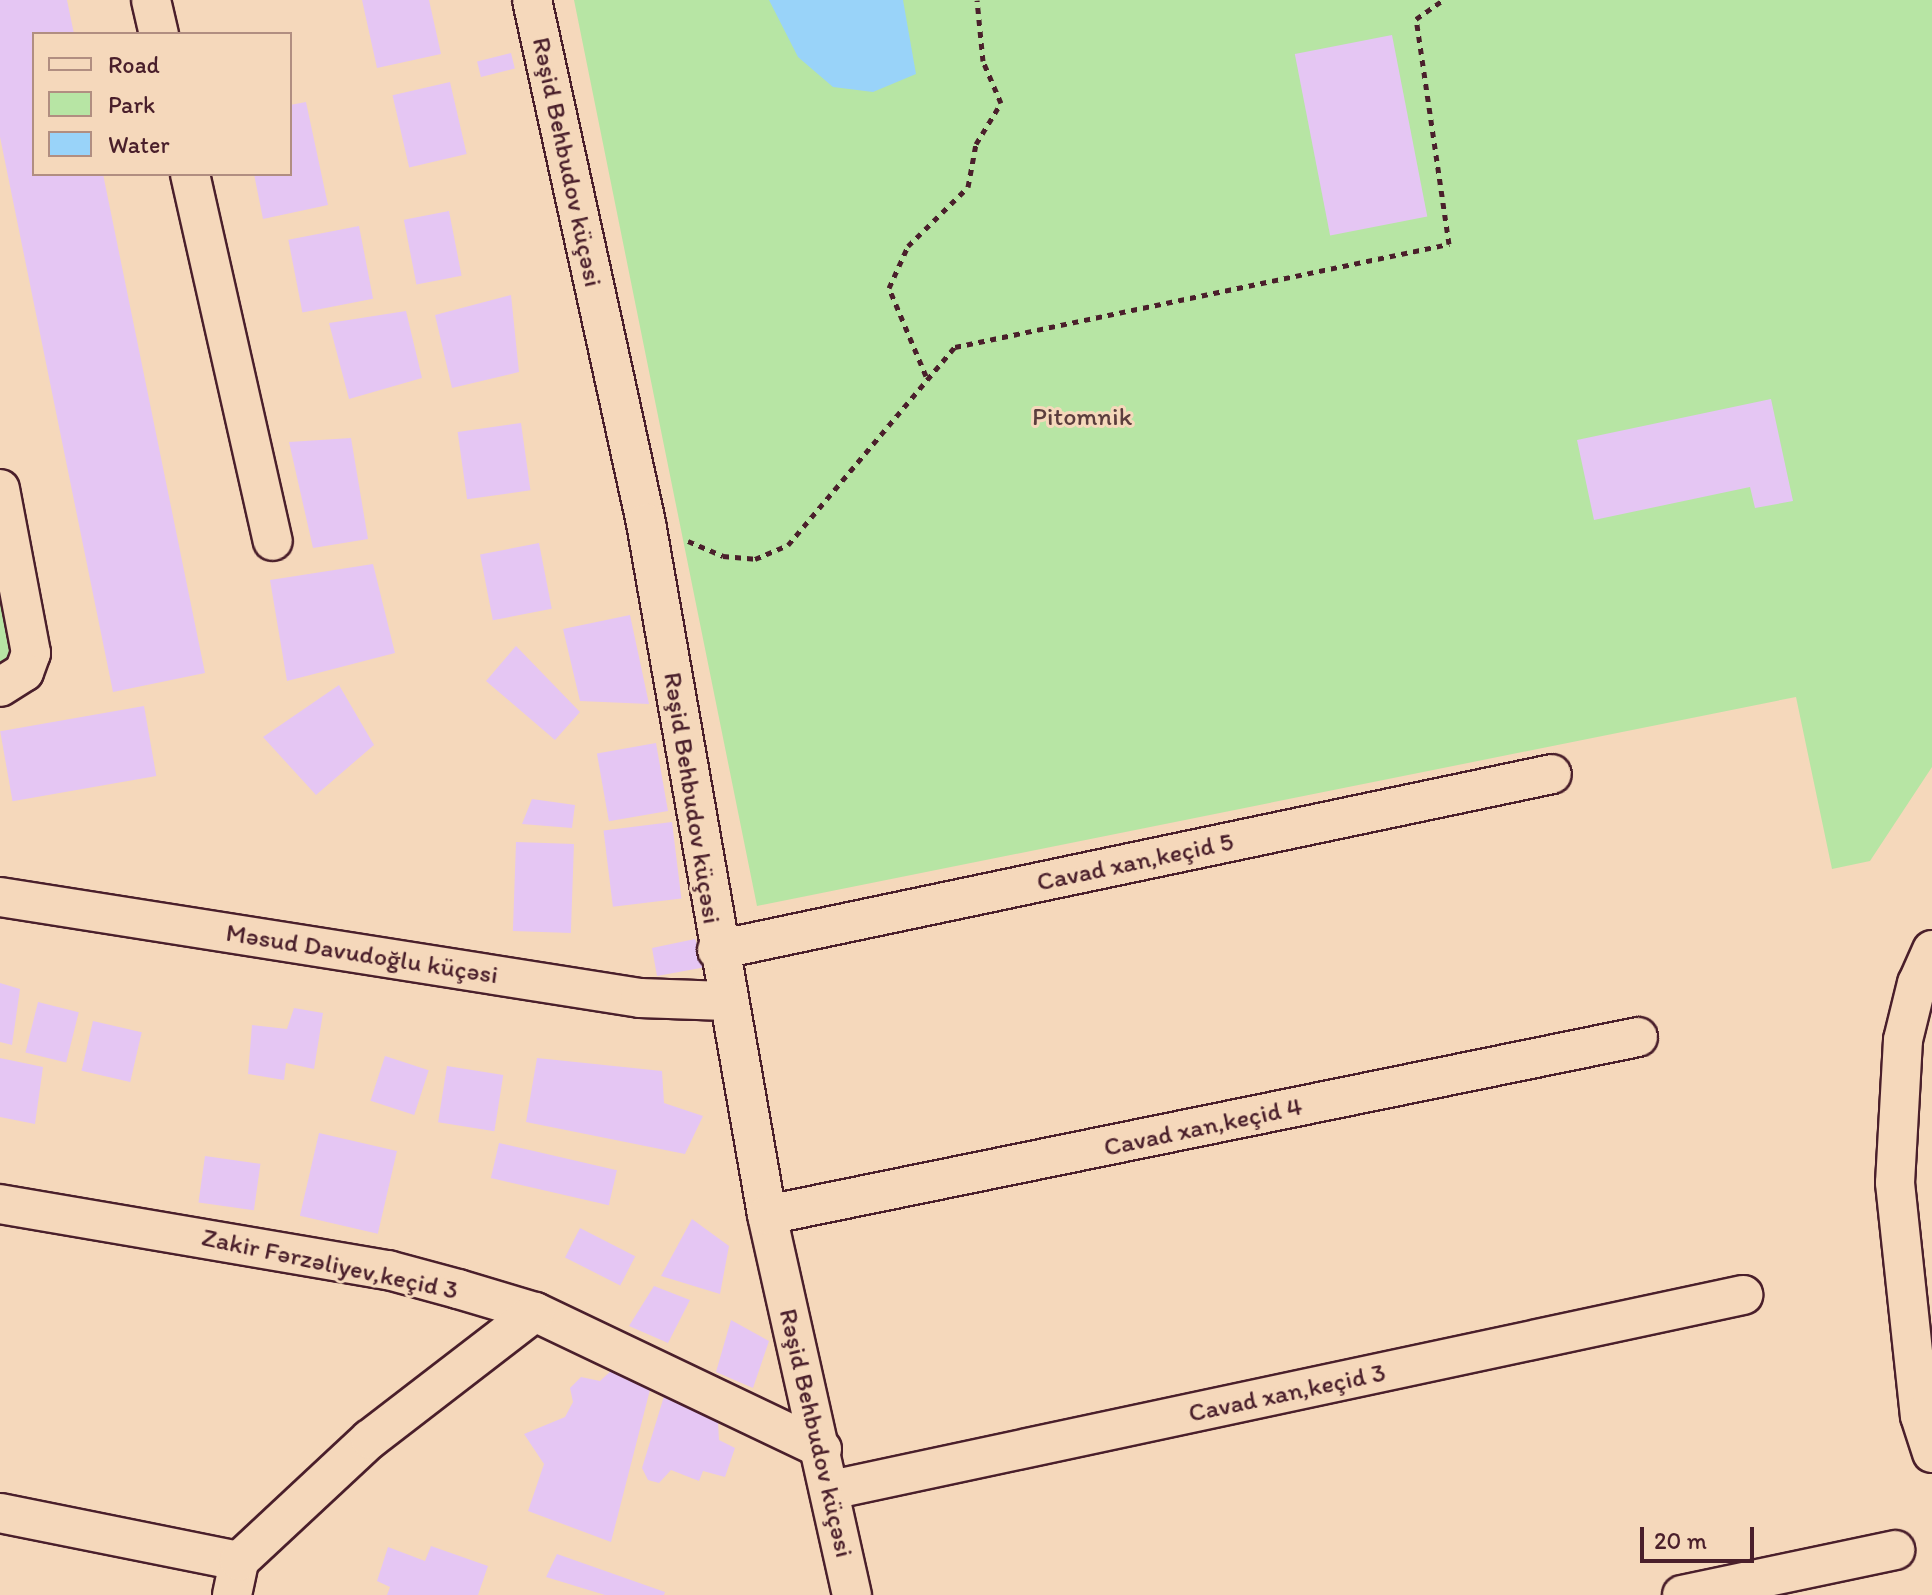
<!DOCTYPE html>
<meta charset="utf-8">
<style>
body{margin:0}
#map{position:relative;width:1932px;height:1595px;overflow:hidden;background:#f5d8bb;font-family:Itim,sans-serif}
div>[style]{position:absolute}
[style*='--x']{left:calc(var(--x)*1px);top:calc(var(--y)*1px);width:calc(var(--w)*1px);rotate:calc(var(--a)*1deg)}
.green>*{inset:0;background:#b7e5a4}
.water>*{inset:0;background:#99d3f9}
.building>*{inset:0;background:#e5c6f3;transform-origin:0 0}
.path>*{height:5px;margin-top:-2.5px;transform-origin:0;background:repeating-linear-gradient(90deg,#4a1f2b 0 6px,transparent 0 12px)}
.roads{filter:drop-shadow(2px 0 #4a1f2b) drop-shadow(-2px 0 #4a1f2b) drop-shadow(0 2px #4a1f2b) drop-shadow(0 -2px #4a1f2b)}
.minor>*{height:38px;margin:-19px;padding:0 19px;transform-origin:19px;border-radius:19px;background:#f5d8bb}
span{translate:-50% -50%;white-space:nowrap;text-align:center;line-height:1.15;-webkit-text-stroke:6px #f5d8bb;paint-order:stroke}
.street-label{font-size:26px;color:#4a1f2b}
.park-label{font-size:26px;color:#5a3d3d}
.legend{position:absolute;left:32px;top:32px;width:260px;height:144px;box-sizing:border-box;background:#f5d8bb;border:2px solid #b18e81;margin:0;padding:10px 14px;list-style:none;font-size:24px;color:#4a1f2b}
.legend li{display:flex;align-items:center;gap:16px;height:40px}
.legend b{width:40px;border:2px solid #b18e81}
.scale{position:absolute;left:1640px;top:1527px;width:114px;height:36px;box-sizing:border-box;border:4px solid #4a1f2b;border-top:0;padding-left:10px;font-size:24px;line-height:28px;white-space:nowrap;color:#4a1f2b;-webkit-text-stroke:6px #f5d8bb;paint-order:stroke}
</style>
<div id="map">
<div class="green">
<i style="clip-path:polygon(574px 0,1932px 0,1932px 767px,1870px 861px,1832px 869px,1796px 697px,757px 906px)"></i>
<i style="clip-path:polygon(0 598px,14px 659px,0 663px)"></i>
</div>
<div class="water">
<i style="clip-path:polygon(769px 0,903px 0,916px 74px,873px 92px,833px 87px,798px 57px)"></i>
</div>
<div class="building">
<i style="clip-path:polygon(0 0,67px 0,74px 34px,34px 34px,34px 174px,103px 174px,205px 673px,113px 692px,0 137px)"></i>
<i style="clip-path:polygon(362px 0,429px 0,441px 54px,377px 68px)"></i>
<i style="left:1392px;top:35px;width:185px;height:99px;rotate:79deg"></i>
<i style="left:511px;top:53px;width:16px;height:35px;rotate:76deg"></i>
<i style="left:450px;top:82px;width:74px;height:59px;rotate:77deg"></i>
<i style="clip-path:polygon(306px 102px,328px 205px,263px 219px,254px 174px,290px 174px,290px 105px)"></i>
<i style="left:449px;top:211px;width:66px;height:46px;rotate:79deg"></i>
<i style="left:359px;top:226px;width:74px;height:72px;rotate:79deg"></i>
<i style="clip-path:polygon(511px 295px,519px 372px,452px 388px,435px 315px)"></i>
<i style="clip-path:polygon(406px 311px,422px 378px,349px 399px,329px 323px)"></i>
<i style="clip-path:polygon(1771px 399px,1793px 501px,1755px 508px,1750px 487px,1594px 520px,1577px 440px)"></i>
<i style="left:521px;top:423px;width:68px;height:64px;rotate:82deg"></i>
<i style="clip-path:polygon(351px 438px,368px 539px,313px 548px,289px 442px)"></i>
<i style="left:539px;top:543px;width:67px;height:60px;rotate:79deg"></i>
<i style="clip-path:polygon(373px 564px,395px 653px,287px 681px,270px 580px)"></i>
<i style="clip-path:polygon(630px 615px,649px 704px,580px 701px,563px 629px)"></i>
<i style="clip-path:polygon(516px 646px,580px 712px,555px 740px,486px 681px)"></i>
<i style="clip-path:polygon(339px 685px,374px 745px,316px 795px,263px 737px)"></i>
<i style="left:144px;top:706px;width:71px;height:146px;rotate:80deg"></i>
<i style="left:656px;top:743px;width:69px;height:60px;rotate:80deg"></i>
<i style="clip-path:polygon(532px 799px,575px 805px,572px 828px,522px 824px)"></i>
<i style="left:672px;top:822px;width:77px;height:69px;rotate:83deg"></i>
<i style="left:516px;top:842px;width:58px;height:89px;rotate:2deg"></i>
<i style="clip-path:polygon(695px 939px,706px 967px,657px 976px,652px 948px)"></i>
<i style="clip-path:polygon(0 983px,20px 989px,12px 1045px,0 1042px)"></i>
<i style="left:38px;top:1002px;width:42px;height:52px;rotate:14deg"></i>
<i style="clip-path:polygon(294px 1008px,323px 1013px,314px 1069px,286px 1063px,284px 1080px,248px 1074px,252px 1025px,287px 1029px)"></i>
<i style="left:93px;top:1021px;width:50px;height:51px;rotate:13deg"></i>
<i style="left:385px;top:1056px;width:46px;height:47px;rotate:18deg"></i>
<i style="clip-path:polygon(0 1058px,43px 1067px,35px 1124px,0 1117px)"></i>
<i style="clip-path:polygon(537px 1058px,662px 1071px,664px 1103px,703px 1116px,685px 1154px,526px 1122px)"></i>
<i style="left:447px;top:1066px;width:57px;height:57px;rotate:9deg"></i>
<i style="left:319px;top:1133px;width:80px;height:85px;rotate:13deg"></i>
<i style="left:499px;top:1143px;width:121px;height:36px;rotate:13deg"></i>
<i style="left:205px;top:1156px;width:56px;height:47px;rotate:8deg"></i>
<i style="clip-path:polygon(692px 1219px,729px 1246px,720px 1294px,661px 1276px)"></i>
<i style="left:580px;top:1228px;width:62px;height:33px;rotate:27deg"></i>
<i style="clip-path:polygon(654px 1286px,690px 1300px,668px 1343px,629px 1326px)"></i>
<i style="clip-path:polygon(731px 1320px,769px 1341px,753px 1388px,716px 1372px)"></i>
<i style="clip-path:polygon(612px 1370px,652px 1382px,611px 1542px,528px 1511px,544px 1464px,524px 1434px,565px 1417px,573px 1402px,570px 1388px,581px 1377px,600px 1381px)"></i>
<i style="clip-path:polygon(665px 1393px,718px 1422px,719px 1440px,735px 1448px,725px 1477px,703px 1471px,699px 1481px,671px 1470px,659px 1483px,648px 1480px,642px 1468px)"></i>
<i style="clip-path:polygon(431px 1546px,488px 1566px,478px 1595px,387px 1595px,390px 1587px,377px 1581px,388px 1547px,425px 1561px)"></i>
<i style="clip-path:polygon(557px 1554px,665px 1592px,664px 1595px,605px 1595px,546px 1577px)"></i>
</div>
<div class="path">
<i style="--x:926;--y:376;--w:95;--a:-112.8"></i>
<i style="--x:889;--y:288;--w:46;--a:-65.7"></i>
<i style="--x:908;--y:246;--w:84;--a:-44.5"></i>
<i style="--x:968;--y:187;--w:44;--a:-79.5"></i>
<i style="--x:976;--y:144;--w:48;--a:-58.6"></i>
<i style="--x:1001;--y:103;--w:46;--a:-113.2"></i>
<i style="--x:983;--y:61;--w:61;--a:-95.6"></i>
<i style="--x:688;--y:541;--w:38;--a:23"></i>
<i style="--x:723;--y:556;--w:32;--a:5"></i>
<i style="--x:755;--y:559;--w:36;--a:-23"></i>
<i style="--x:788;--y:545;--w:259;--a:-49.9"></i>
<i style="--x:955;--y:347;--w:505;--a:-11.78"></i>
<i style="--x:1449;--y:244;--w:227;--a:-98.3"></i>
<i style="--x:1416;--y:19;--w:33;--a:-35"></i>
</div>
<div class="roads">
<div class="minor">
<i style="--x:151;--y:0;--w:35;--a:77"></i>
<i style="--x:532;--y:0;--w:535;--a:77.7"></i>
<i style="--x:646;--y:523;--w:702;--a:80.08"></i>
<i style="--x:767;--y:1215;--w:389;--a:77.4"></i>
<i style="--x:190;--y:174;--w:376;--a:77.3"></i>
<i style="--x:0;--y:489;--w:167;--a:79.3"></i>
<i style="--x:31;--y:653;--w:20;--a:110"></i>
<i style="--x:24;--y:672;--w:28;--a:148"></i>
<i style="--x:0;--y:897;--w:648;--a:8.97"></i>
<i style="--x:640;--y:998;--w:86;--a:2"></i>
<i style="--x:717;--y:950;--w:853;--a:-11.9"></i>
<i style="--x:1932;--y:950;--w:36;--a:114"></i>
<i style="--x:1917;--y:983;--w:59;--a:103.8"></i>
<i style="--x:1903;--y:1040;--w:143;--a:93.2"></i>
<i style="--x:1895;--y:1183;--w:234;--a:83.9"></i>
<i style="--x:1920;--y:1416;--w:39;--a:72"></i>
<i style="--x:0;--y:1204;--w:394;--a:9.7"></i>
<i style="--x:388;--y:1270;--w:73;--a:15.2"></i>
<i style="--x:458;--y:1289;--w:80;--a:16.6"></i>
<i style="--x:535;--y:1312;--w:318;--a:25.5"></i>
<i style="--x:767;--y:1215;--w:889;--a:-11.55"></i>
<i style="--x:831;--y:1490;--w:933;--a:-12.07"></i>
<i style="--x:0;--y:1513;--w:244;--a:11.4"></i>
<i style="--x:232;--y:1595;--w:35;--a:-78"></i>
<i style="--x:239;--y:1561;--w:179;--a:-43"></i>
<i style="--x:370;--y:1439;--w:208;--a:-37.6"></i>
<i style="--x:1682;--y:1595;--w:218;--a:-11.9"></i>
</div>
</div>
<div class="street-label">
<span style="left:567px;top:162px;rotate:78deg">Rəşid Behbudov küçəsi</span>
<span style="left:692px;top:798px;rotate:81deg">Rəşid Behbudov küçəsi</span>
<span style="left:1135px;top:862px;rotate:-12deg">Cavad xan,keçid 5</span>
<span style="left:362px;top:954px;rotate:9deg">Məsud Davudoğlu küçəsi</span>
<span style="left:1203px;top:1127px;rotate:-12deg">Cavad xan,keçid 4</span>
<span style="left:330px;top:1264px;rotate:12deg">Zakir Fərzəliyev,keçid 3</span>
<span style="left:1287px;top:1393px;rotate:-12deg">Cavad xan,keçid 3</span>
<span style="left:816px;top:1433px;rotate:77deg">Rəşid Behbudov küçəsi</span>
</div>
<div class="park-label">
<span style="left:1082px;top:417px">Pitomnik</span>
</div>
<ul class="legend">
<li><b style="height:10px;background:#f5d8bb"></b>Road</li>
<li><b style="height:22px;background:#b7e5a4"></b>Park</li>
<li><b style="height:22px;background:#99d3f9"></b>Water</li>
</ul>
<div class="scale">20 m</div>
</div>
